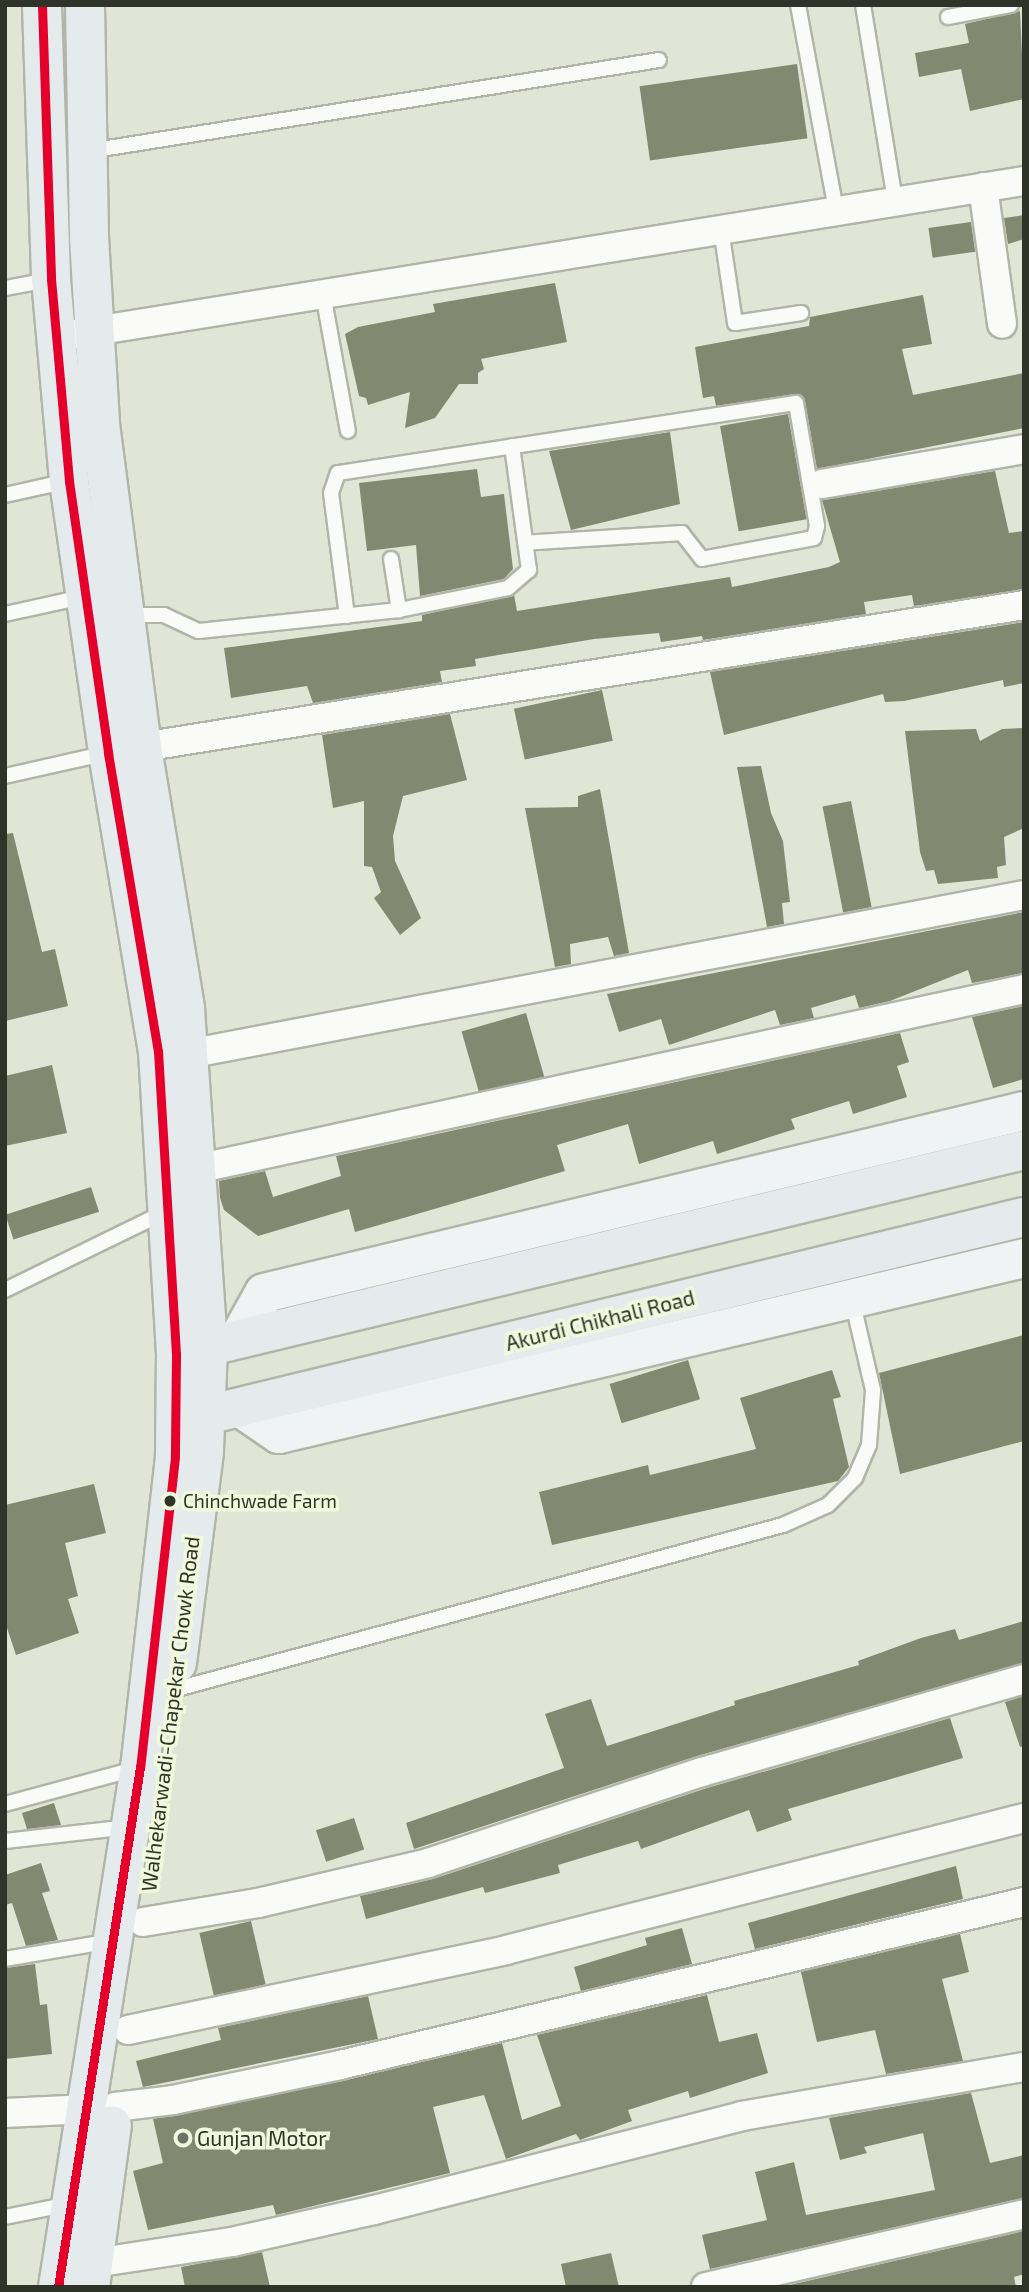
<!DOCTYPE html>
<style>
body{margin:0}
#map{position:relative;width:1029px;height:2292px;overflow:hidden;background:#e0e5d5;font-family:"Exo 2",sans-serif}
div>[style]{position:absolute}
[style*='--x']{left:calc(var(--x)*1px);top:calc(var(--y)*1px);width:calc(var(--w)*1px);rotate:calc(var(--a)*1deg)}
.building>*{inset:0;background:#838871;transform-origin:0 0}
.roads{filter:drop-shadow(2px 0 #b1b5a8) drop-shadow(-2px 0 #b1b5a8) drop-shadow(0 2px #b1b5a8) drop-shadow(0 -2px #b1b5a8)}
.lane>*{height:14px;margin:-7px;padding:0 7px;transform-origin:7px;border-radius:7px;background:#fafbf9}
.street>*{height:28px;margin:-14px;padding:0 14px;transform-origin:14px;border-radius:14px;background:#fafbf9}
.secondary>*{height:38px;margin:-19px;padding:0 19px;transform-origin:19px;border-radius:19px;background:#eff3f3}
.primary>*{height:38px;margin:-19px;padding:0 19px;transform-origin:19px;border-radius:19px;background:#e5ebed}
.bus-1>*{height:9px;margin:-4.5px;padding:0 4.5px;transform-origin:4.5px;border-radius:4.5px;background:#e4002b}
.dots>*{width:19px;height:19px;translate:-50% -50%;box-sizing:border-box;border:4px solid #f0f9db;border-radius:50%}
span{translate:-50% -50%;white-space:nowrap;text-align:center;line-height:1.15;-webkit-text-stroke:7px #f0f9db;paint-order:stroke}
.bus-label{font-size:19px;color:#303328}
.left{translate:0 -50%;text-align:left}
.street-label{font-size:21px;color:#303328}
.poi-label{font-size:21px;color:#303328}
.frame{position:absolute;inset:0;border:7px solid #303328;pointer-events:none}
</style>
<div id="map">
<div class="building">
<i style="clip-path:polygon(1020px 11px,1024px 99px,970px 111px,961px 69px,919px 77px,915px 53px,969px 43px,965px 24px)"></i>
<i style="left:797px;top:64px;width:75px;height:159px;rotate:82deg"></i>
<i style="clip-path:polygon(1024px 215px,1024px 239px,1008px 244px,1004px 218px)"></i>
<i style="left:971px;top:222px;width:30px;height:43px;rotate:82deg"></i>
<i style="clip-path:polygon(555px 283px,567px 342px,481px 359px,484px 369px,478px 373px,478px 384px,459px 384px,435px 418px,405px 428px,410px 392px,368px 405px,366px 398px,359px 396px,345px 334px,358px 327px,435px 312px,433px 304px)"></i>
<i style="clip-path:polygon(923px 295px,932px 344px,902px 349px,913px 395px,1024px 373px,1024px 428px,817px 469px,805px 401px,800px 394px,716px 406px,714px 396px,703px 398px,695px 347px,809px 326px,810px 317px)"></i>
<i style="left:788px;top:414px;width:107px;height:69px;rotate:80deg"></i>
<i style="clip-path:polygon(670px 432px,680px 504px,571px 530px,549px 451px)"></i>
<i style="clip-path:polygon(477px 469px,481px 497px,504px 494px,513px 569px,504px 579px,420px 596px,416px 545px,367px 551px,359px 483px)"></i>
<i style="clip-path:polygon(995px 471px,1009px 533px,1024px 531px,1024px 589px,914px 606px,912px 595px,864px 602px,866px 614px,703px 640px,702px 636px,661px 642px,659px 633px,594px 639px,475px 659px,476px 666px,440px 671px,442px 682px,313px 703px,307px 686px,231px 698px,224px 648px,422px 621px,422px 615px,514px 595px,517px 611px,730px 577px,732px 587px,829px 567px,840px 562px,822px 500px)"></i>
<i style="clip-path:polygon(1024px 622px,1024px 683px,1004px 687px,1003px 680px,904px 701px,885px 702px,883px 694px,724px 735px,710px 672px)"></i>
<i style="left:602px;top:690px;width:52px;height:90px;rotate:78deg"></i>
<i style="clip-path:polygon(450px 714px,467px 780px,403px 796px,393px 836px,395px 861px,421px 918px,400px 935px,374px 898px,381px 892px,372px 867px,364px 866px,364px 801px,333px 808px,322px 735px)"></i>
<i style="clip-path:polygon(1024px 728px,1024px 828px,1004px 837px,1006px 865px,997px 867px,998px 878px,938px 884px,934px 870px,926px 871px,920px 852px,905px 731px,976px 729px,980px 741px,1002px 729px)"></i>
<i style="clip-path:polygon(761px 766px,771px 813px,783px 841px,790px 902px,782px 903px,784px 924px,767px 927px,737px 767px)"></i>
<i style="clip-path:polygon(600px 789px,629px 953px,614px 956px,608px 937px,570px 944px,571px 964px,555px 967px,525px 808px,578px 807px,578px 796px)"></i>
<i style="left:851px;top:801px;width:108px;height:29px;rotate:79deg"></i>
<i style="clip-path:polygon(13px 833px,42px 952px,55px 949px,68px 1006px,5px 1021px,5px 834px)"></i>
<i style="clip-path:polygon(1024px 912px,1024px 973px,972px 983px,968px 970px,890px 1001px,859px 1008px,855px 995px,811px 1008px,814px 1018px,780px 1025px,775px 1010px,669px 1045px,661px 1019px,619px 1032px,607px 994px)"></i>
<i style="clip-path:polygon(1024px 1006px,1024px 1079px,993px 1088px,972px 1017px)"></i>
<i style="left:526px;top:1013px;width:66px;height:67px;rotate:74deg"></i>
<i style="clip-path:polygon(900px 1033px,909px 1062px,897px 1066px,907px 1097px,853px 1114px,849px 1101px,791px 1119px,795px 1129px,717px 1154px,713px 1141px,639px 1164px,628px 1124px,557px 1145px,565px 1171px,355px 1232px,349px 1209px,258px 1236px,224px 1210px,220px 1198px,219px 1181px,265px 1171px,273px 1197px,341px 1176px,336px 1156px)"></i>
<i style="clip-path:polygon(52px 1065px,67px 1133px,5px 1146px,5px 1076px)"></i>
<i style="left:91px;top:1187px;width:26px;height:90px;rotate:72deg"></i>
<i style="clip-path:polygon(1024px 1335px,1024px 1441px,900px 1474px,879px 1373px)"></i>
<i style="left:688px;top:1360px;width:41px;height:82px;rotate:73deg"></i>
<i style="clip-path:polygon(832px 1370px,841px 1397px,833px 1399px,849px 1467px,838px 1481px,552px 1545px,539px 1492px,648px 1465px,650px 1475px,756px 1449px,740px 1398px)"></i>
<i style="clip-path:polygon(94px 1484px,106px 1533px,65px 1543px,78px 1596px,68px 1599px,79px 1633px,16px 1655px,5px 1622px,5px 1505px)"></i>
<i style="clip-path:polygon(1024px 1621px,1024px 1663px,697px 1756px,414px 1849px,406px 1823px,564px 1768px,545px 1714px,591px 1699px,607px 1746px,735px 1705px,734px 1701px,859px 1665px,858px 1661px,921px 1638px,955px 1629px,959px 1640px)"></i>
<i style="clip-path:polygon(1024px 1696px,1024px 1746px,1020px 1747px,1005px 1702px)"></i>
<i style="clip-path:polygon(950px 1718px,963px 1758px,788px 1809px,792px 1820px,757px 1832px,749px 1810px,641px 1849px,638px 1841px,558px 1865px,560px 1873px,485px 1893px,483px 1887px,366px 1919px,360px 1896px,433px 1879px,707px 1788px)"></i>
<i style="clip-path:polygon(54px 1803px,61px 1825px,27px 1829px,22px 1813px)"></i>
<i style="left:354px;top:1818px;width:33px;height:40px;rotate:72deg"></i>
<i style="clip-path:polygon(41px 1863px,50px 1891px,42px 1893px,58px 1940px,26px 1946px,12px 1903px,5px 1905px,5px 1875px)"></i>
<i style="clip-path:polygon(956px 1866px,963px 1899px,755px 1949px,748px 1923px)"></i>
<i style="left:251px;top:1921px;width:65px;height:53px;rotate:77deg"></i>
<i style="clip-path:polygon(682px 1928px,692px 1964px,581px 1991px,574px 1967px,647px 1945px,645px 1938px)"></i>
<i style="clip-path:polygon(960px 1934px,969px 1972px,942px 1979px,963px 2061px,886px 2074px,875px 2030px,817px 2042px,801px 1972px)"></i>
<i style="clip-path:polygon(35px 1964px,40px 2005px,47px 2004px,52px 2054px,5px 2059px,5px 1968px)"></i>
<i style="clip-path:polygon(707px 1995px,719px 2042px,757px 2033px,768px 2073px,690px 2098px,688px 2091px,628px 2110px,632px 2121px,580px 2140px,576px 2134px,506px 2159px,484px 2095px,433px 2107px,450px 2173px,276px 2215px,273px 2205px,148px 2230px,133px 2171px,163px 2163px,153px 2119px,502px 2043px,522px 2120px,561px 2106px,537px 2035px)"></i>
<i style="clip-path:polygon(368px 1996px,378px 2039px,143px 2087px,136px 2061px,221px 2040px,218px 2028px)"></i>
<i style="clip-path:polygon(971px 2093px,990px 2163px,1024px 2155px,1024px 2198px,710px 2269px,702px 2235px,767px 2220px,755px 2172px,794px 2162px,806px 2215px,935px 2190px,923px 2133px,864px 2147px,867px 2153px,840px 2160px,829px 2118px)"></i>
<i style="clip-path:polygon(1024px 2231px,1024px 2274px,1014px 2277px,1016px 2287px,781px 2287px)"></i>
<i style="clip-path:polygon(262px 2252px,270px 2287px,185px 2287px,181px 2267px)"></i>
<i style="clip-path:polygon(611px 2253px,619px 2287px,566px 2287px,561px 2264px)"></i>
</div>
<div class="roads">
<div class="lane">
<i style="--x:798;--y:5;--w:209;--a:79.5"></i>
<i style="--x:863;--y:5;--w:199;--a:80.7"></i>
<i style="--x:948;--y:17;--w:64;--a:-10.8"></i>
<i style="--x:89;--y:151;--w:577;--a:-9.07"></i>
<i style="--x:721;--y:229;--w:95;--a:81.5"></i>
<i style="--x:735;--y:323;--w:67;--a:-8.6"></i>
<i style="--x:5;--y:288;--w:45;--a:-10.3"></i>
<i style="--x:323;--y:294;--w:139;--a:79.7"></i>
<i style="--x:5;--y:495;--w:65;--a:-12.5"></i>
<i style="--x:391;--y:559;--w:52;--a:81.1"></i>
<i style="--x:5;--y:614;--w:80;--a:-12.3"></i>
<i style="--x:125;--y:615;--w:39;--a:0"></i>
<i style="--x:164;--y:615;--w:38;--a:25"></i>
<i style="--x:199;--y:631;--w:201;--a:-6"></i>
<i style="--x:399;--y:610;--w:111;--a:-11.4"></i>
<i style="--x:508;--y:588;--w:28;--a:-41"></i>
<i style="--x:529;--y:570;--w:125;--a:-97.8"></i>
<i style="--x:347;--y:616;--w:124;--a:-97.4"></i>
<i style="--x:331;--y:493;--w:21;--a:-71"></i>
<i style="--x:338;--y:473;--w:463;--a:-8.7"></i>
<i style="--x:796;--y:403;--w:125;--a:80.3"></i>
<i style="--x:817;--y:526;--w:12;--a:104"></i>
<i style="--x:814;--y:538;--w:114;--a:169.4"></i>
<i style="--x:702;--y:559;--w:33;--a:-128"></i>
<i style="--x:682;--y:533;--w:157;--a:176.4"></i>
<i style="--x:5;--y:776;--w:105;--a:-12.7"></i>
<i style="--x:5;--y:1290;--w:178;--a:-26"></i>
<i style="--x:173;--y:1690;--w:632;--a:-15.14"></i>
<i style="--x:783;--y:1525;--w:49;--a:-24"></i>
<i style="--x:828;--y:1505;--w:38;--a:-45"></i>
<i style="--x:855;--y:1478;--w:36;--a:-67"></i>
<i style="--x:869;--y:1445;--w:55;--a:-85.8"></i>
<i style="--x:873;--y:1390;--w:92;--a:-103.1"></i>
<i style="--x:5;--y:1804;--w:138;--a:-15.1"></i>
<i style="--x:5;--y:1841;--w:125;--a:-6.4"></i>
<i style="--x:5;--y:1959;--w:108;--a:-9.6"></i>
<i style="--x:5;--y:2217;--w:65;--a:-11.5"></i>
</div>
<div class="street">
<i style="--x:983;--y:187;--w:138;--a:82.1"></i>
<i style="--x:76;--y:334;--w:960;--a:-9.17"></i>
<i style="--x:822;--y:484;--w:205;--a:-9.8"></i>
<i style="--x:124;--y:750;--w:912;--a:-9.15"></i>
<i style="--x:188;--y:1054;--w:851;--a:-10.77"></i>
<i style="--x:196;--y:1169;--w:847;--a:-12.26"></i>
<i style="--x:143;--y:1922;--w:117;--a:-9.4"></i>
<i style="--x:258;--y:1903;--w:175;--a:-13.2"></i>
<i style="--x:428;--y:1863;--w:289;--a:-18.4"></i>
<i style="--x:702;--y:1772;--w:335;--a:-16.1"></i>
<i style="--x:128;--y:2030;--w:386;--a:-11.9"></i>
<i style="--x:506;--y:1950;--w:535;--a:-14.3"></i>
<i style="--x:115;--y:2107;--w:58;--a:-6.9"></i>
<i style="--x:173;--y:2100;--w:171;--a:-11.8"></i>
<i style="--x:340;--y:2065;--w:703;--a:-13.4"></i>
<i style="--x:5;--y:2113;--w:84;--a:-2.7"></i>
<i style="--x:94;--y:2263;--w:140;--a:-8.7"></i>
<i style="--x:232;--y:2242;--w:146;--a:-12.7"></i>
<i style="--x:374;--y:2210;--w:380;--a:-14.3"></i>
<i style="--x:742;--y:2116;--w:286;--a:-9.9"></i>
<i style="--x:706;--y:2287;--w:326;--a:-12.9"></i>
</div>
<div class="secondary">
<i style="--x:239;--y:1338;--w:51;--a:-60.9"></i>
<i style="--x:264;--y:1293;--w:781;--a:-13.47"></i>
<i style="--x:241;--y:1408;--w:46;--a:34.4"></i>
<i style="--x:279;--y:1434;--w:766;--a:-13.29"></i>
</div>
<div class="primary">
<i style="--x:42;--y:5;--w:274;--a:88.1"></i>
<i style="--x:51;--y:279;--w:203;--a:84.9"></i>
<i style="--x:69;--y:481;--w:275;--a:81.8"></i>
<i style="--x:108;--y:753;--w:302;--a:80.5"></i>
<i style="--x:158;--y:1051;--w:304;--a:86.6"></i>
<i style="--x:176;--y:1354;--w:103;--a:90.6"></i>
<i style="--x:175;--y:1457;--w:312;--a:96.4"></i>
<i style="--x:140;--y:1767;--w:526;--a:98.96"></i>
<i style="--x:85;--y:5;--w:232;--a:89"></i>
<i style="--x:89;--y:237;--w:187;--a:86.6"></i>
<i style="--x:100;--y:424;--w:327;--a:82.6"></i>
<i style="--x:142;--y:748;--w:265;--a:80.6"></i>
<i style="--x:185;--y:1009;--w:338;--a:86.1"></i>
<i style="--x:208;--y:1346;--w:106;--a:92.2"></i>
<i style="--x:204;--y:1452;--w:213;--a:97.3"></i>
<i style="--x:185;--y:1352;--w:863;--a:-13.54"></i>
<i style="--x:182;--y:1421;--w:866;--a:-13.62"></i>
<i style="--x:90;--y:2287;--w:163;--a:-82.3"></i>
</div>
</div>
<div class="bus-1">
<i style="--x:42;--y:5;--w:274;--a:88.1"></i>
<i style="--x:51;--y:279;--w:203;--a:84.9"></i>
<i style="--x:69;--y:481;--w:275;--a:81.8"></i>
<i style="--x:108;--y:753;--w:302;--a:80.5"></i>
<i style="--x:158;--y:1051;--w:304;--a:86.6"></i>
<i style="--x:176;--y:1354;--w:103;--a:90.6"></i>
<i style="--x:175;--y:1457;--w:312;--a:96.4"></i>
<i style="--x:140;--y:1767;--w:526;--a:98.96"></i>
</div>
<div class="dots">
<i style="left:170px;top:1501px;background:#303328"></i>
<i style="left:183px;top:2138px;background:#6e7165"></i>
</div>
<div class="bus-label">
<span class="left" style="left:183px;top:1501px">Chinchwade Farm</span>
</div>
<div class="street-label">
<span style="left:600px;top:1320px;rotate:-14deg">Akurdi Chikhali Road</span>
<span style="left:170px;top:1714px;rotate:-83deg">Walhekarwadi-Chapekar Chowk Road</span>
</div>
<div class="poi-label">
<span class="left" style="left:197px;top:2138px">Gunjan Motor</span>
</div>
<div class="frame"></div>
</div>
